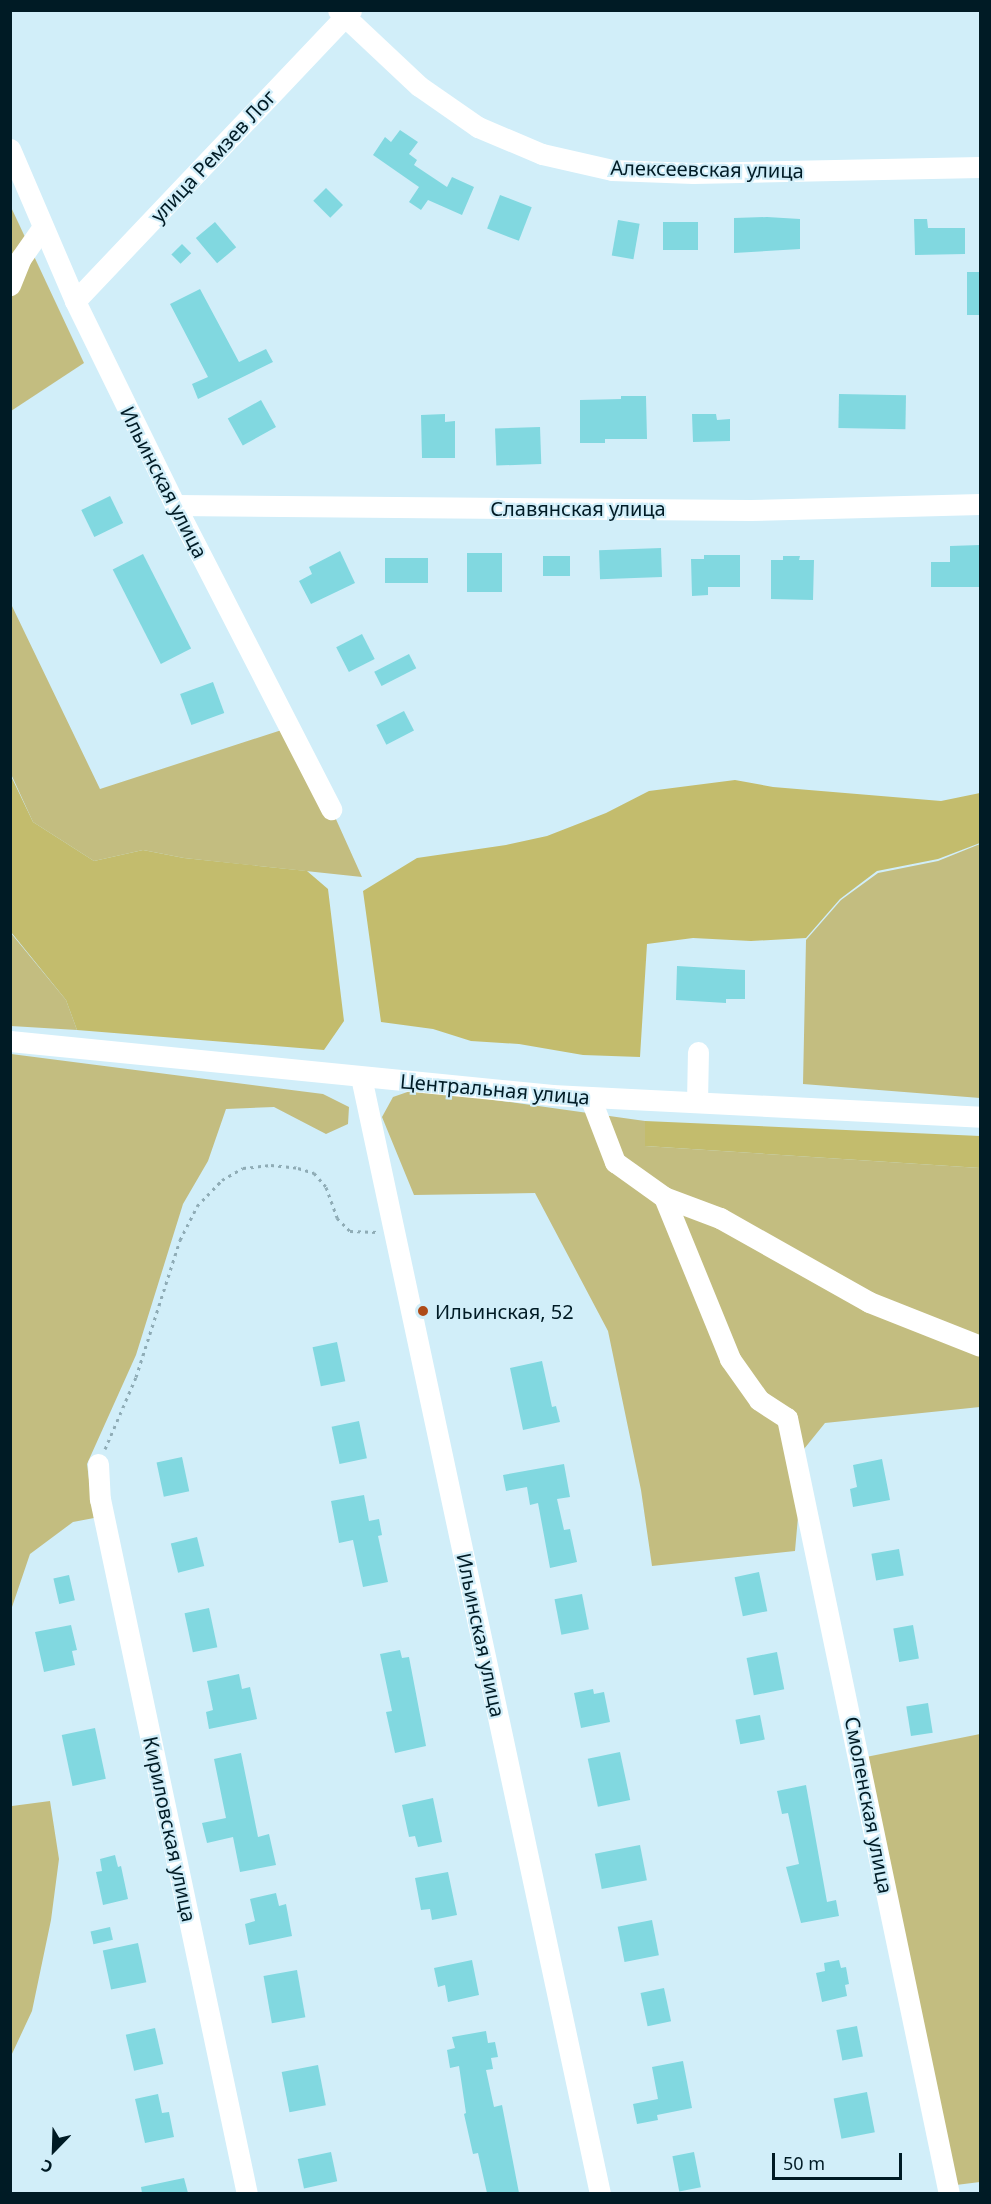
<!DOCTYPE html>
<meta charset="utf-8">
<style>
body{margin:0}
#map{position:relative;width:991px;height:2204px;overflow:hidden;background:#d1eef9;font-family:"Noto Sans",sans-serif}
div>[style]{position:absolute}
[style*='--x']{left:calc(var(--x)*1px);top:calc(var(--y)*1px);width:calc(var(--w)*1px);rotate:calc(var(--a)*1deg)}
.green>*{inset:0;background:#c3bd80}
.forest>*{inset:0;background:#c3bc6d}
.building>*{inset:0;background:#81d8e0;transform-origin:0 0}
.path>*{height:3px;margin-top:-1.5px;transform-origin:0;background:repeating-linear-gradient(90deg,#8facb6 0 3px,transparent 0 7.5px)}
.minor>*{height:21px;margin:-10.5px;padding:0 10.5px;transform-origin:10.5px;border-radius:10.5px;background:#fff}
.dots>*{width:16px;height:16px;translate:-50% -50%;box-sizing:border-box;border:3px solid #d1eef9;border-radius:50%}
span{translate:-50% -50%;white-space:nowrap;text-align:center;line-height:1.15;-webkit-text-stroke:4.5px #d1eef9;paint-order:stroke}
.street-label{font-size:20px;color:#001b25}
.poi-label{font-size:20px;color:#001b25}
.left{translate:0 -50%;text-align:left}
.frame{position:absolute;inset:0;border:12px solid #001b25;pointer-events:none}
.north{position:absolute;left:24px;top:2120px;width:60px;height:60px;-webkit-text-stroke:4px #d1eef9;paint-order:stroke;rotate:203deg;font-size:16px;font-weight:700;line-height:24px;text-align:center;color:#001b25}
.north::after{content:'';display:block;margin:auto;width:21px;height:27px;background:#001b25;clip-path:polygon(50% 0,100% 100%,50% 72%,0 100%)}
.scale{position:absolute;left:772px;top:2153px;width:130px;height:27px;box-sizing:border-box;border:3px solid #001b25;border-top:0;padding-left:8px;font-size:18px;line-height:21px;white-space:nowrap;color:#001b25;-webkit-text-stroke:4px #d1eef9;paint-order:stroke}
</style>
<div id="map">
<div class="green">
<i style="clip-path:polygon(10px 205px,84px 363px,11px 411px,10px 411px)"></i>
<i style="clip-path:polygon(11px 604px,100px 789px,294px 726px,362px 877px,184px 858px,143px 850px,94px 861px,33px 822px,11px 774px)"></i>
<i style="clip-path:polygon(980px 844px,980px 1098px,803px 1084px,806px 940px,841px 900px,878px 873px,938px 861px)"></i>
<i style="clip-path:polygon(10px 932px,66px 1000px,77px 1030px,11px 1026px)"></i>
<i style="clip-path:polygon(11px 1054px,323px 1094px,349px 1107px,348px 1124px,326px 1134px,274px 1107px,226px 1109px,208px 1161px,183px 1204px,136px 1355px,87px 1464px,94px 1518px,73px 1522px,30px 1554px,11px 1610px)"></i>
<i style="clip-path:polygon(416px 1089px,645px 1121px,645px 1146px,980px 1168px,980px 1407px,825px 1423px,804px 1449px,795px 1551px,652px 1566px,641px 1490px,608px 1331px,535px 1193px,414px 1195px,382px 1117px,393px 1097px)"></i>
<i style="clip-path:polygon(980px 1734px,980px 2182px,956px 2185px,866px 1757px)"></i>
<i style="clip-path:polygon(10px 1796px,12px 1806px,50px 1801px,59px 1859px,51px 1920px,32px 2011px,11px 2056px)"></i>
</div>
<div class="forest">
<i style="clip-path:polygon(10px 774px,33px 822px,94px 861px,143px 850px,184px 858px,307px 871px,328px 889px,344px 1021px,324px 1050px,77px 1030px,66px 1000px,11px 932px)"></i>
<i style="clip-path:polygon(735px 780px,773px 787px,941px 801px,980px 793px,980px 843px,938px 859px,877px 871px,840px 899px,806px 938px,751px 941px,693px 938px,647px 944px,640px 1057px,583px 1055px,519px 1044px,471px 1041px,433px 1029px,381px 1022px,363px 891px,417px 858px,506px 845px,547px 836px,606px 813px,649px 791px)"></i>
<i style="clip-path:polygon(645px 1121px,980px 1136px,980px 1168px,645px 1146px)"></i>
</div>
<div class="building">
<i style="clip-path:polygon(400px 130px,418px 142px,409px 154px,417px 160px,414px 165px,447px 187px,452px 177px,474px 187px,462px 215px,428px 200px,421px 210px,409px 202px,419px 187px,373px 155px,385px 137px,391px 142px)"></i>
<i style="left:326px;top:188px;width:24px;height:18px;rotate:45deg"></i>
<i style="left:500px;top:195px;width:34px;height:36px;rotate:21deg"></i>
<i style="clip-path:polygon(767px 217px,800px 219px,800px 249px,734px 253px,734px 218px)"></i>
<i style="clip-path:polygon(914px 219px,927px 219px,928px 228px,965px 228px,965px 254px,915px 255px)"></i>
<i style="left:618px;top:220px;width:22px;height:36px;rotate:10deg"></i>
<i style="left:215px;top:222px;width:33px;height:25px;rotate:50deg"></i>
<i style="left:663px;top:222px;width:35px;height:28px"></i>
<i style="left:182px;top:244px;width:13px;height:15px;rotate:45deg"></i>
<i style="left:967px;top:272px;width:14px;height:43px"></i>
<i style="clip-path:polygon(200px 289px,239px 362px,266px 349px,273px 362px,198px 399px,192px 384px,208px 377px,170px 304px)"></i>
<i style="left:839px;top:394px;width:67px;height:34px;rotate:1deg"></i>
<i style="clip-path:polygon(621px 396px,646px 396px,647px 439px,605px 439px,605px 443px,580px 443px,580px 400px,621px 399px)"></i>
<i style="left:261px;top:400px;width:31px;height:38px;rotate:61deg"></i>
<i style="clip-path:polygon(445px 414px,445px 422px,455px 421px,455px 458px,422px 458px,421px 415px)"></i>
<i style="clip-path:polygon(692px 414px,716px 414px,717px 420px,730px 419px,730px 441px,693px 442px)"></i>
<i style="left:540px;top:427px;width:37px;height:45px;rotate:88deg"></i>
<i style="left:110px;top:496px;width:30px;height:32px;rotate:64deg"></i>
<i style="clip-path:polygon(980px 545px,980px 587px,931px 587px,931px 562px,950px 562px,950px 546px)"></i>
<i style="left:661px;top:548px;width:29px;height:62px;rotate:88deg"></i>
<i style="clip-path:polygon(340px 551px,355px 583px,311px 604px,299px 581px,312px 574px,309px 567px)"></i>
<i style="left:467px;top:553px;width:35px;height:39px"></i>
<i style="left:143px;top:554px;width:106px;height:34px;rotate:63deg"></i>
<i style="clip-path:polygon(704px 555px,740px 555px,740px 587px,708px 587px,708px 595px,692px 596px,691px 559px,704px 559px)"></i>
<i style="left:570px;top:556px;width:20px;height:27px;rotate:90deg"></i>
<i style="clip-path:polygon(783px 556px,800px 556px,799px 560px,814px 560px,813px 600px,771px 599px,771px 560px,783px 560px)"></i>
<i style="left:385px;top:558px;width:43px;height:25px"></i>
<i style="left:362px;top:634px;width:28px;height:29px;rotate:63deg"></i>
<i style="left:409px;top:654px;width:16px;height:39px;rotate:63deg"></i>
<i style="left:213px;top:682px;width:33px;height:35px;rotate:70deg"></i>
<i style="left:404px;top:711px;width:22px;height:31px;rotate:63deg"></i>
<i style="clip-path:polygon(677px 966px,745px 970px,745px 999px,726px 999px,726px 1003px,676px 1000px)"></i>
<i style="left:337px;top:1342px;width:40px;height:25px;rotate:78deg"></i>
<i style="clip-path:polygon(542px 1361px,552px 1407px,556px 1406px,560px 1422px,523px 1430px,510px 1368px)"></i>
<i style="left:359px;top:1421px;width:38px;height:28px;rotate:78deg"></i>
<i style="left:182px;top:1457px;width:35px;height:26px;rotate:78deg"></i>
<i style="clip-path:polygon(882px 1459px,890px 1500px,853px 1507px,850px 1489px,857px 1487px,853px 1465px)"></i>
<i style="clip-path:polygon(564px 1464px,570px 1497px,557px 1499px,564px 1530px,570px 1529px,577px 1562px,550px 1568px,538px 1503px,530px 1505px,527px 1487px,506px 1491px,503px 1475px)"></i>
<i style="clip-path:polygon(364px 1495px,369px 1521px,379px 1519px,382px 1535px,378px 1536px,388px 1582px,363px 1587px,353px 1540px,339px 1543px,331px 1501px)"></i>
<i style="left:197px;top:1537px;width:30px;height:27px;rotate:76deg"></i>
<i style="left:899px;top:1549px;width:27px;height:28px;rotate:80deg"></i>
<i style="left:759px;top:1572px;width:40px;height:25px;rotate:78deg"></i>
<i style="left:69px;top:1575px;width:26px;height:16px;rotate:77deg"></i>
<i style="left:582px;top:1594px;width:36px;height:28px;rotate:79deg"></i>
<i style="left:209px;top:1608px;width:40px;height:25px;rotate:78deg"></i>
<i style="clip-path:polygon(71px 1625px,77px 1650px,72px 1651px,75px 1665px,44px 1672px,35px 1632px)"></i>
<i style="left:913px;top:1625px;width:34px;height:20px;rotate:80deg"></i>
<i style="clip-path:polygon(400px 1650px,402px 1658px,409px 1657px,426px 1746px,395px 1753px,386px 1712px,392px 1711px,380px 1654px)"></i>
<i style="left:777px;top:1652px;width:38px;height:31px;rotate:79deg"></i>
<i style="clip-path:polygon(239px 1674px,242px 1689px,250px 1687px,257px 1719px,209px 1729px,206px 1712px,213px 1710px,207px 1681px)"></i>
<i style="clip-path:polygon(593px 1689px,594px 1694px,604px 1692px,610px 1722px,581px 1728px,574px 1693px)"></i>
<i style="left:928px;top:1703px;width:30px;height:22px;rotate:81deg"></i>
<i style="left:760px;top:1715px;width:25px;height:25px;rotate:79deg"></i>
<i style="left:95px;top:1728px;width:52px;height:34px;rotate:78deg"></i>
<i style="left:620px;top:1752px;width:49px;height:33px;rotate:78deg"></i>
<i style="clip-path:polygon(241px 1753px,258px 1837px,269px 1834px,276px 1865px,240px 1872px,233px 1837px,207px 1843px,202px 1823px,226px 1818px,214px 1759px)"></i>
<i style="clip-path:polygon(806px 1785px,827px 1902px,836px 1900px,839px 1916px,801px 1923px,786px 1867px,799px 1864px,788px 1813px,782px 1814px,777px 1791px)"></i>
<i style="clip-path:polygon(433px 1798px,442px 1842px,418px 1847px,415px 1836px,409px 1837px,402px 1805px)"></i>
<i style="left:640px;top:1845px;width:36px;height:46px;rotate:79deg"></i>
<i style="clip-path:polygon(115px 1855px,118px 1867px,121px 1866px,128px 1899px,103px 1905px,96px 1872px,102px 1871px,100px 1859px)"></i>
<i style="clip-path:polygon(448px 1872px,457px 1915px,432px 1920px,430px 1909px,421px 1910px,415px 1878px)"></i>
<i style="clip-path:polygon(276px 1893px,279px 1906px,286px 1904px,292px 1936px,249px 1945px,245px 1924px,255px 1921px,250px 1899px)"></i>
<i style="left:652px;top:1920px;width:36px;height:35px;rotate:79deg"></i>
<i style="left:110px;top:1927px;width:13px;height:20px;rotate:77deg"></i>
<i style="left:138px;top:1943px;width:40px;height:36px;rotate:78deg"></i>
<i style="clip-path:polygon(472px 1960px,479px 1995px,448px 2002px,445px 1985px,438px 1987px,434px 1968px)"></i>
<i style="clip-path:polygon(839px 1960px,841px 1968px,846px 1967px,849px 1984px,845px 1985px,847px 1996px,822px 2002px,816px 1973px,825px 1971px,824px 1963px)"></i>
<i style="left:297px;top:1970px;width:48px;height:34px;rotate:80deg"></i>
<i style="left:664px;top:1988px;width:34px;height:24px;rotate:78deg"></i>
<i style="left:857px;top:2026px;width:31px;height:21px;rotate:79deg"></i>
<i style="left:155px;top:2028px;width:37px;height:30px;rotate:77deg"></i>
<i style="clip-path:polygon(486px 2031px,488px 2043px,495px 2042px,498px 2057px,491px 2058px,493px 2069px,486px 2070px,494px 2107px,502px 2105px,519px 2193px,487px 2193px,478px 2153px,473px 2154px,464px 2114px,466px 2113px,459px 2066px,450px 2068px,447px 2050px,455px 2048px,452px 2037px)"></i>
<i style="clip-path:polygon(683px 2061px,692px 2108px,657px 2115px,658px 2120px,637px 2124px,633px 2104px,658px 2099px,652px 2067px)"></i>
<i style="left:318px;top:2065px;width:41px;height:37px;rotate:79deg"></i>
<i style="left:867px;top:2092px;width:41px;height:34px;rotate:79deg"></i>
<i style="clip-path:polygon(158px 2094px,162px 2113px,169px 2112px,174px 2137px,145px 2143px,135px 2099px)"></i>
<i style="left:331px;top:2152px;width:30px;height:34px;rotate:78deg"></i>
<i style="left:694px;top:2152px;width:36px;height:22px;rotate:79deg"></i>
<i style="clip-path:polygon(184px 2178px,188px 2193px,142px 2193px,141px 2187px)"></i>
</div>
<div class="path">
<i style="--x:105;--y:1449;--w:78;--a:-66.7"></i>
<i style="--x:136;--y:1377;--w:144;--a:-72.2"></i>
<i style="--x:180;--y:1240;--w:38;--a:-63"></i>
<i style="--x:197;--y:1206;--w:36;--a:-46"></i>
<i style="--x:222;--y:1180;--w:24;--a:-30"></i>
<i style="--x:243;--y:1168;--w:28;--a:-6"></i>
<i style="--x:271;--y:1165;--w:27;--a:6"></i>
<i style="--x:298;--y:1168;--w:17;--a:17"></i>
<i style="--x:314;--y:1173;--w:18;--a:49"></i>
<i style="--x:326;--y:1187;--w:33;--a:70"></i>
<i style="--x:337;--y:1218;--w:18;--a:45"></i>
<i style="--x:350;--y:1231;--w:27;--a:2"></i>
</div>
<div class="minor">
<i style="--x:338;--y:10;--w:111;--a:43.2"></i>
<i style="--x:419;--y:86;--w:72;--a:34.8"></i>
<i style="--x:478;--y:127;--w:69;--a:22.9"></i>
<i style="--x:542;--y:154;--w:72;--a:12.9"></i>
<i style="--x:612;--y:170;--w:81;--a:2.1"></i>
<i style="--x:693;--y:173;--w:287;--a:-1.2"></i>
<i style="--x:10;--y:149;--w:165;--a:66.8"></i>
<i style="--x:75;--y:301;--w:227;--a:63.9"></i>
<i style="--x:175;--y:505;--w:342;--a:62.8"></i>
<i style="--x:10;--y:285;--w:29;--a:-68"></i>
<i style="--x:21;--y:258;--w:37;--a:-55"></i>
<i style="--x:75;--y:301;--w:401;--a:-46.5"></i>
<i style="--x:175;--y:505;--w:575;--a:0.5"></i>
<i style="--x:750;--y:510;--w:230;--a:-1.5"></i>
<i style="--x:10;--y:1041;--w:545;--a:5.69"></i>
<i style="--x:552;--y:1095;--w:429;--a:2.9"></i>
<i style="--x:361;--y:1077;--w:1142;--a:77.92"></i>
<i style="--x:590;--y:1097;--w:70;--a:69"></i>
<i style="--x:615;--y:1162;--w:60;--a:35.5"></i>
<i style="--x:664;--y:1197;--w:175;--a:67.8"></i>
<i style="--x:730;--y:1359;--w:50;--a:54.7"></i>
<i style="--x:759;--y:1400;--w:33;--a:33"></i>
<i style="--x:787;--y:1418;--w:793;--a:78.21"></i>
<i style="--x:697;--y:1102;--w:50;--a:-88.9"></i>
<i style="--x:664;--y:1197;--w:60;--a:20.6"></i>
<i style="--x:720;--y:1218;--w:171;--a:29.4"></i>
<i style="--x:869;--y:1302;--w:119;--a:21.6"></i>
<i style="--x:98;--y:1464;--w:35;--a:87"></i>
<i style="--x:100;--y:1499;--w:710;--a:78.06"></i>
</div>
<div class="dots">
<i style="left:423px;top:1311px;background:#ae4a17"></i>
</div>
<div class="street-label">
<span style="left:213px;top:156px;rotate:-47deg">улица Ремзев Лог</span>
<span style="left:707px;top:169px;rotate:1deg">Алексеевская улица</span>
<span style="left:164px;top:482px;rotate:63deg">Ильинская улица</span>
<span style="left:578px;top:508px">Славянская улица</span>
<span style="left:495px;top:1089px;rotate:5deg">Центральная улица</span>
<span style="left:481px;top:1635px;rotate:78deg">Ильинская улица</span>
<span style="left:869px;top:1805px;rotate:79deg">Смоленская улица</span>
<span style="left:170px;top:1829px;rotate:78deg">Кириловская улица</span>
</div>
<div class="poi-label">
<span class="left" style="left:435px;top:1311px">Ильинская, 52</span>
</div>
<div class="frame"></div>
<div class="north">С</div>
<div class="scale">50 m</div>
</div>
